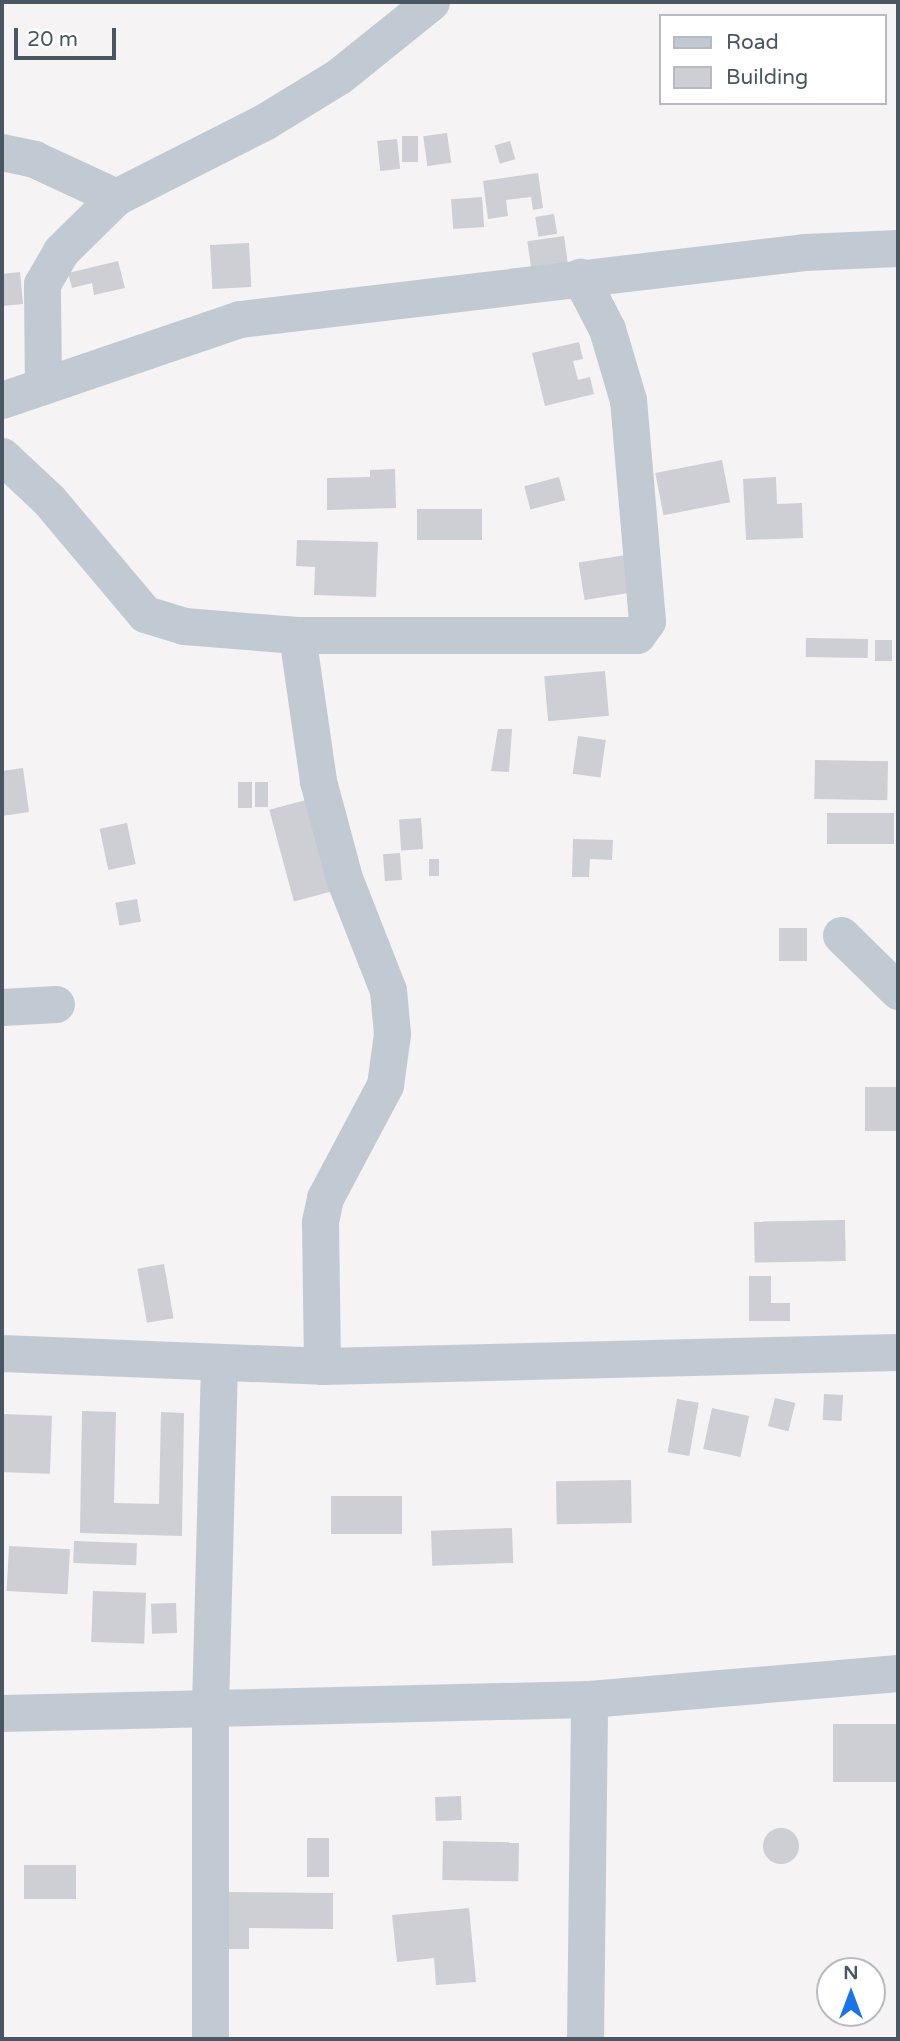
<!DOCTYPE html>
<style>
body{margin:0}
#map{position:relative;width:900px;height:2041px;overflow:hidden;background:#f5f3f3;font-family:"Varela Round",sans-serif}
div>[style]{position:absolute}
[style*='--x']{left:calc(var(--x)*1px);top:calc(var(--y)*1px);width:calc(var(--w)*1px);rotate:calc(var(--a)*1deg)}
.building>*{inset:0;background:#cdcfd5;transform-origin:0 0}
.round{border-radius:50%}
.minor>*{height:37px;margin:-18.5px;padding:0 18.5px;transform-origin:18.5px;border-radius:18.5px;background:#c1cad2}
span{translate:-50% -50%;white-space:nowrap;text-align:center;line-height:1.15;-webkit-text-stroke:7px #fff;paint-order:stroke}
.frame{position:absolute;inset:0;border:4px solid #4a5661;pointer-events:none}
.legend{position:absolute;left:659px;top:14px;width:228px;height:91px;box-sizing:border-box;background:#fff;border:2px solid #b7bbc0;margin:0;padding:9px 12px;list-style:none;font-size:21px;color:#4a5661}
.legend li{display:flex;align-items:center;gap:14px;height:35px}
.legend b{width:35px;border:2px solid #b7bbc0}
.north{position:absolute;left:816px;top:1957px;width:70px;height:70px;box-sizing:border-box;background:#fff;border:2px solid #b7bbc0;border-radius:50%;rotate:0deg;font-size:19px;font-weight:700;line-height:28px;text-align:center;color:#4a5661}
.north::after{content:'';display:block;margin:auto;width:24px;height:32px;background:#1a73e8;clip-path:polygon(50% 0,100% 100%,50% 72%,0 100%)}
.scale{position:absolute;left:14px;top:28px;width:102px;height:32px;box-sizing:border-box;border:4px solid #4a5661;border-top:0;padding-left:9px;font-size:21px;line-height:24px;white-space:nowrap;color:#4a5661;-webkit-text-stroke:5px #fff;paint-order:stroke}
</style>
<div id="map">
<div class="building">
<i style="left:447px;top:133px;width:30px;height:24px;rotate:82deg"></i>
<i style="left:402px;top:136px;width:16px;height:26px"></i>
<i style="left:397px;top:139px;width:30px;height:20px;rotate:84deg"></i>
<i style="left:510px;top:141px;width:19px;height:16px;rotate:74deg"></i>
<i style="clip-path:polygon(538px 173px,543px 208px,533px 210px,531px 197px,506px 200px,508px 216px,488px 219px,483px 181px)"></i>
<i style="left:482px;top:197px;width:30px;height:31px;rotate:86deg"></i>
<i style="left:554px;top:214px;width:20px;height:19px;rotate:81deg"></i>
<i style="left:564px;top:236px;width:27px;height:37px;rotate:82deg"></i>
<i style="left:249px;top:243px;width:44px;height:39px;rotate:87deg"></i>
<i style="clip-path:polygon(118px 261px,125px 288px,94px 295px,92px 283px,72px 288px,68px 273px)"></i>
<i style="clip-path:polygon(20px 272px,23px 304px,2px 306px,2px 274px)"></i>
<i style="clip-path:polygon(579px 342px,583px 359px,573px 361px,578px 380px,590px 377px,594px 394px,545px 406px,532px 353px)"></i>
<i style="left:722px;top:460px;width:43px;height:68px;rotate:79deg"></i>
<i style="clip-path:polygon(395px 469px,396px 508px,327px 510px,327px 478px,370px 477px,370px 470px)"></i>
<i style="left:559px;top:477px;width:24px;height:36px;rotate:75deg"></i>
<i style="clip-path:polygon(776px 477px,777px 504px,802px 503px,803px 538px,746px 540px,743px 479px)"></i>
<i style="left:417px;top:509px;width:65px;height:31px"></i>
<i style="clip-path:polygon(297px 540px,378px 542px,376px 597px,314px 595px,315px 567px,296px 566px)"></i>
<i style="left:626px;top:555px;width:38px;height:48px;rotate:81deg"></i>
<i style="left:806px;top:638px;width:62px;height:19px;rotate:1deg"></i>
<i style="left:875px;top:640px;width:17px;height:21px"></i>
<i style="left:605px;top:671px;width:45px;height:61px;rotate:85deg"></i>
<i style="clip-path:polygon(498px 729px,512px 729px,509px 772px,491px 771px)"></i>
<i style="left:578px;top:736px;width:28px;height:38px;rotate:8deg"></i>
<i style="left:815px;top:760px;width:73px;height:39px;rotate:1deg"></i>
<i style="clip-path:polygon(23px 768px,29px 812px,2px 816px,2px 771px)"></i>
<i style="left:252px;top:782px;width:26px;height:14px;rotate:90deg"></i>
<i style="left:255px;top:782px;width:13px;height:25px"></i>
<i style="left:306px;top:800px;width:95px;height:38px;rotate:75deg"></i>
<i style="left:827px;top:813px;width:67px;height:31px"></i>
<i style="left:421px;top:818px;width:31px;height:22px;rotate:86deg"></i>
<i style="left:127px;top:823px;width:42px;height:28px;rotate:78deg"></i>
<i style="clip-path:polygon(573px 839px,613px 840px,612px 860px,590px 859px,589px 877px,572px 877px)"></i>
<i style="left:400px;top:853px;width:27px;height:17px;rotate:86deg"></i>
<i style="left:429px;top:859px;width:10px;height:17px"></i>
<i style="left:137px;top:899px;width:23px;height:22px;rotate:80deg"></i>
<i style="left:779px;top:928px;width:28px;height:33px"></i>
<i style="left:898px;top:1087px;width:44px;height:33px;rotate:90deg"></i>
<i style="left:845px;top:1220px;width:41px;height:91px;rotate:89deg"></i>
<i style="left:164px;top:1264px;width:55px;height:27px;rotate:80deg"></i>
<i style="clip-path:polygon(749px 1276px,771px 1276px,771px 1303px,790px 1303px,790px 1321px,749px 1321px)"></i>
<i style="left:824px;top:1394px;width:19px;height:26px;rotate:3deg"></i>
<i style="left:775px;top:1398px;width:21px;height:29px;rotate:14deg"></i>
<i style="left:677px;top:1399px;width:22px;height:54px;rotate:10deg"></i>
<i style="left:712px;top:1408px;width:38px;height:42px;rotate:12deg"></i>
<i style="clip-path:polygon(82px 1411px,116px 1412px,114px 1503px,159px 1504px,161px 1412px,184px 1413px,182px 1536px,80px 1533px)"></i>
<i style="left:2px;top:1414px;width:50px;height:58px;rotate:2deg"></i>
<i style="left:631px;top:1480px;width:43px;height:75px;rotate:89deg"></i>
<i style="left:331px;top:1496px;width:71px;height:38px"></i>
<i style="left:512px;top:1528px;width:35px;height:81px;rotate:88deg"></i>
<i style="left:74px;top:1541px;width:63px;height:22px;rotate:2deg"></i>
<i style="left:9px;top:1546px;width:61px;height:45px;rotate:3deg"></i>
<i style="left:93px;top:1591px;width:53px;height:51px;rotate:2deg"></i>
<i style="left:176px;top:1603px;width:30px;height:25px;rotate:88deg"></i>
<i style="left:833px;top:1724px;width:65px;height:58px"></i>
<i style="left:461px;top:1796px;width:24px;height:26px;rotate:88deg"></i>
<i class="round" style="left:763px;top:1828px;width:36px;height:36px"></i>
<i style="left:307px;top:1838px;width:22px;height:39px"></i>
<i style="left:443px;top:1841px;width:76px;height:39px;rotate:1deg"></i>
<i style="left:24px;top:1865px;width:52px;height:34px"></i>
<i style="clip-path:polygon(224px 1892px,333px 1893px,333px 1929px,249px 1928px,249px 1949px,223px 1949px)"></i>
<i style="clip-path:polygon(469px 1908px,476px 1982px,436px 1985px,434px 1958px,397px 1962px,392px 1915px)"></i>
</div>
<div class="minor">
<i style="--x:2;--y:152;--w:33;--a:12"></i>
<i style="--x:34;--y:159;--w:90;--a:24.9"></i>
<i style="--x:43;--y:386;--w:102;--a:-90.6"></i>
<i style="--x:42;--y:284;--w:38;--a:-60"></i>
<i style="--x:61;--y:251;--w:77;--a:-44.5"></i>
<i style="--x:116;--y:197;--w:166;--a:-26.9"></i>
<i style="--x:264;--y:122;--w:88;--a:-31.5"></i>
<i style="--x:339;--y:76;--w:118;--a:-38.8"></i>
<i style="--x:2;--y:400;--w:251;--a:-18.8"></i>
<i style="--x:240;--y:319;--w:568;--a:-6.77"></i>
<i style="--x:804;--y:252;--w:94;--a:-2.4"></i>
<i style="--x:2;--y:456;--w:64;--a:43.1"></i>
<i style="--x:49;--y:500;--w:149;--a:49.9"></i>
<i style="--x:145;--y:614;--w:41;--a:17.1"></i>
<i style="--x:184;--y:626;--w:113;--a:4.6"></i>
<i style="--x:297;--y:635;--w:148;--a:81.8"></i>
<i style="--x:318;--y:781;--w:100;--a:75"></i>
<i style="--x:344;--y:878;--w:120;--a:68.6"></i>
<i style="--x:388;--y:990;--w:44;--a:84.8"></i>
<i style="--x:392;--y:1034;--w:51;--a:97.8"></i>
<i style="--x:385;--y:1085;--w:128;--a:118"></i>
<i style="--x:325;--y:1198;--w:25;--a:102"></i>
<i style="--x:320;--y:1222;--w:144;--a:89.2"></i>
<i style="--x:297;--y:635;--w:340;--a:0"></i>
<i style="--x:637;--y:635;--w:17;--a:-54"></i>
<i style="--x:647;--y:621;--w:222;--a:-94.9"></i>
<i style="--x:628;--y:400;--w:74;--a:-106.5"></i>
<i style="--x:607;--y:329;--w:59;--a:-117.4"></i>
<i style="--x:841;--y:935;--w:80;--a:44.5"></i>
<i style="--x:2;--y:1007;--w:54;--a:-3.2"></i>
<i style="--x:2;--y:1353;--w:320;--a:2.3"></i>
<i style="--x:322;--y:1366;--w:576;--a:-1.39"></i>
<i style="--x:2;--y:1713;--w:587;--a:-1.37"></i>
<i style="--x:589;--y:1699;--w:310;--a:-4.8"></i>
<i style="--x:210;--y:2039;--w:332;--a:-90"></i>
<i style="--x:210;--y:1707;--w:343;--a:-88.5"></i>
<i style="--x:585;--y:2039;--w:340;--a:-89.3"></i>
</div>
<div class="frame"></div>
<ul class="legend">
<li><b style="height:9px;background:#c1cad2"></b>Road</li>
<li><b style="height:19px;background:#cdcfd5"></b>Building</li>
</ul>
<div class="north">N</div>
<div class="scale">20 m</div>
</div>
